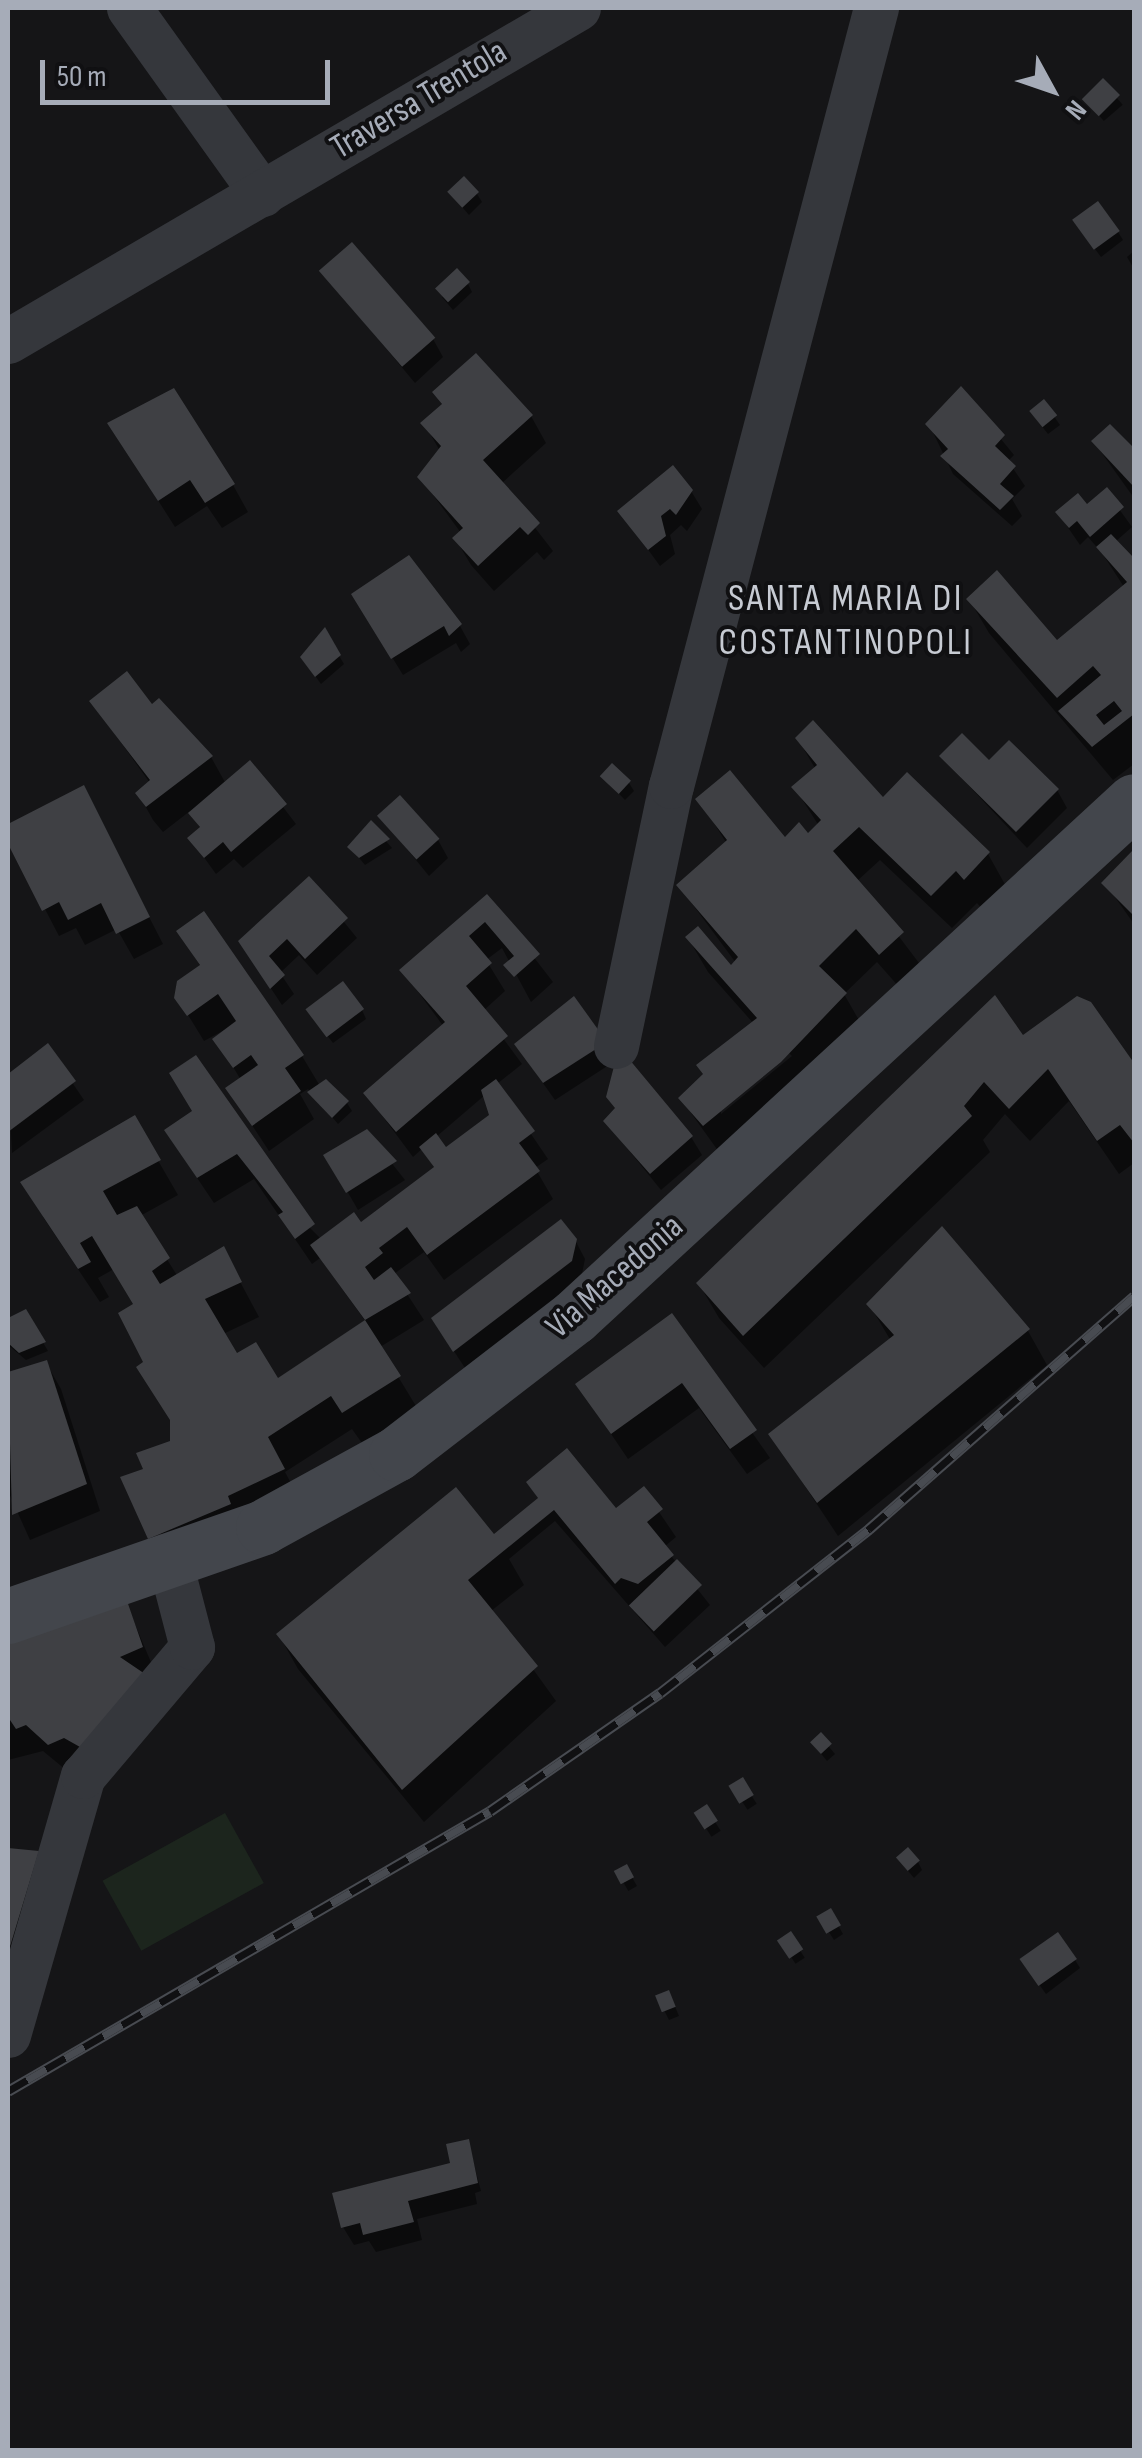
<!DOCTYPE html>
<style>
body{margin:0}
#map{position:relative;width:1142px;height:2458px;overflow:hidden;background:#151517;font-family:"Sofia Sans Condensed",sans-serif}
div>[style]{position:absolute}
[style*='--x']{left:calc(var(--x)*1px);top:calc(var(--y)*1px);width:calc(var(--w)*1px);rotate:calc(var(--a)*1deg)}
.green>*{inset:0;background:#1c251d;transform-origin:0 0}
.shadow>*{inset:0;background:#0007;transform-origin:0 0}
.building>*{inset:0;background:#3f4044;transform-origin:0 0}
.street>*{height:45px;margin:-22.5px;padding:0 22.5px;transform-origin:22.5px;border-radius:22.5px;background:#35373c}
.secondary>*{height:55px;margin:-27.5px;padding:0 27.5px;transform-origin:27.5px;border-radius:27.5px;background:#43464c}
.rail>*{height:11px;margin-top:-5.5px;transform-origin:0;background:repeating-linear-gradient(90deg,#101012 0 22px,#484b51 0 44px);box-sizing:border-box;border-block:2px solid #484b51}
span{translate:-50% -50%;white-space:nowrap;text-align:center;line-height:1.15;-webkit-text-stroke:8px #101012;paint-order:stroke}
.street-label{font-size:35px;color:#a6acb8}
.neighbourhood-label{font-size:38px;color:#c7cbd3;letter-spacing:2.5px}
.frame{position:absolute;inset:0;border:10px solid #a6acb8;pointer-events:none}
.north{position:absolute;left:1002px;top:40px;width:100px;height:100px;-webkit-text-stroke:8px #101012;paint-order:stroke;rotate:130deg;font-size:28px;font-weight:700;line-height:40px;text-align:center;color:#a6acb8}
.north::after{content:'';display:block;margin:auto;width:35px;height:45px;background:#a6acb8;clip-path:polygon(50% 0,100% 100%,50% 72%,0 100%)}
.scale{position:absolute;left:40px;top:60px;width:290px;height:45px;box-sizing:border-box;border:5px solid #a6acb8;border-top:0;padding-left:12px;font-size:30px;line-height:35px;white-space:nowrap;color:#a6acb8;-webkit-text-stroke:8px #101012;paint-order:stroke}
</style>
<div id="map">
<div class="green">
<i style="left:225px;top:1813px;width:80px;height:140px;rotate:61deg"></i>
</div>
<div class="shadow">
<i style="left:1103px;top:82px;width:30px;height:25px;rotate:49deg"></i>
<i style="clip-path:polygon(450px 193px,477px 194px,482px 202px,469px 215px)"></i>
<i style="clip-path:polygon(1080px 229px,1118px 232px,1123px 240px,1101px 257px)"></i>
<i style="clip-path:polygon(1134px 251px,1134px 269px,1127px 257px)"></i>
<i style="clip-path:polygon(323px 273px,433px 339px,443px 357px,415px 383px)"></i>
<i style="clip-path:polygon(468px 284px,472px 292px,453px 310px,442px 297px)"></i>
<i style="clip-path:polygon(960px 389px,1014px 455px,1008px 461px,1025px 486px,1012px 499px,1022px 516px,1012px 526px,953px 474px,929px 424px)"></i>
<i style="clip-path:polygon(435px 393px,531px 416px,546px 443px,501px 484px,553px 551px,544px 560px,537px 552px,494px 591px,471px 565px,455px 538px,461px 533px,420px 477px,440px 451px,424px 423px,443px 406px)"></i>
<i style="clip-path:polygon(1044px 402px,1060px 425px,1048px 434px,1037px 420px)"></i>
<i style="clip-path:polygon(1110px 427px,1134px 452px,1134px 498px,1094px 442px)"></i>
<i style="clip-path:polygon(126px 450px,233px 485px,248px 512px,222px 528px,207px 506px,175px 527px)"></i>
<i style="clip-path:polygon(691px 491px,702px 509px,687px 531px,681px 525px,670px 535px,675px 554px,660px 566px,620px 511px)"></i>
<i style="clip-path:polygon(1106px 491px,1132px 527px,1115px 542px,1134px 562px,1134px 764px,1113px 780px,989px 633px,969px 599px,1057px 643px,1124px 587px,1102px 553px,1088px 537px,1080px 545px,1058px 513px,1087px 507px)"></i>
<i style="clip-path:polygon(354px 595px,460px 626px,470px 644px,461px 652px,456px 643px,403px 675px)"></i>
<i style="clip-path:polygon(324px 631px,344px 664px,321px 684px,308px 666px)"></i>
<i style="clip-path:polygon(92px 702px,152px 707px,211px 757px,226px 784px,250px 764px,296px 824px,243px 868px,234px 859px,216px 874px,190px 838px,201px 829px,190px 811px,163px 832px,153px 820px,138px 793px,150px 783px)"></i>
<i style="clip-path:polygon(evenodd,798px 739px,883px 800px,988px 854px,1007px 888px,985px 912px,977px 903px,952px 928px,880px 860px,857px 881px,922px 967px,900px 988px,877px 962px,844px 994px,864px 1029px,724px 1159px,681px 1099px,754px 1024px,708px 972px,688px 938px,731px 969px,736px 963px,679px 886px,727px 844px,699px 799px,785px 841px,808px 836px,819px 826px,795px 788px,816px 770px,798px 739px,789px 1053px,792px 1056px,721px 1114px,721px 1108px,789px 1053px)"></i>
<i style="clip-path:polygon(942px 757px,1057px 790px,1067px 808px,1027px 848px)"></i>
<i style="clip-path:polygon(603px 777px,629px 783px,634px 791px,625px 800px)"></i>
<i style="clip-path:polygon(83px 789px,163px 944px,134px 959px,117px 929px,85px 945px,76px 928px,59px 936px,8px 838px,8px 827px)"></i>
<i style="clip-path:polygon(381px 817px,438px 840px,448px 858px,429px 876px)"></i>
<i style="clip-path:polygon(371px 824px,392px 848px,365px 865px,350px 847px)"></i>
<i style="clip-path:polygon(1134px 853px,1134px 924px,1105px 883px)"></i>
<i style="clip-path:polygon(309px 879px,357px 938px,317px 975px,299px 955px,280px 973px,294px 994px,282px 1005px,252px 960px)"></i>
<i style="clip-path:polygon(evenodd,487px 897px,553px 982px,531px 1002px,502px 948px,486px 960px,505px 991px,483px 1011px,522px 1064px,497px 1084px,548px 1159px,535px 1168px,553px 1199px,444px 1280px,424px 1252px,394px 1274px,424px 1320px,380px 1347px,419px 1411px,364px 1446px,352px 1429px,285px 1472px,302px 1504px,170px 1572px,147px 1470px,173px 1443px,172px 1422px,147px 1363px,136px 1306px,114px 1269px,98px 1278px,109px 1297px,100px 1302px,43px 1217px,134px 1119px,178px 1195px,140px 1216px,178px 1277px,223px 1250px,259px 1317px,223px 1334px,236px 1356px,277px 1382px,366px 1322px,320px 1258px,312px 1264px,254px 1179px,214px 1203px,183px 1157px,195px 1112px,321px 1239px,360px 1225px,435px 1169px,423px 1148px,413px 1157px,366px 1094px,444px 1027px,402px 970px,487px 897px,485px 1095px,492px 1116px,445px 1150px,436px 1137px,485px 1095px)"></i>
<i style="clip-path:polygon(179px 932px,302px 1056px,320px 1086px,325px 1083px,347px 1103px,352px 1111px,338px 1124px,308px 1089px,300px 1094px,314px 1119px,269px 1151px,228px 1089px,241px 1080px,216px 1039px,241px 1021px,204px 1041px,177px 997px,201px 967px)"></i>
<i style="clip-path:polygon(573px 999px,615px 1061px,555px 1100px,528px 1062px)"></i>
<i style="clip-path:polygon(1089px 1004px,1134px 1068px,1134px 1163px,1119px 1174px,1069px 1101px,1030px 1141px,1005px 1114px,983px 1140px,990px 1152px,764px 1368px,719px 1318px,699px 1284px,1023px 1039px)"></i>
<i style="clip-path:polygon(362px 1010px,366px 1019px,333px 1043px,313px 1017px)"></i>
<i style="clip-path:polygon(48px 1047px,84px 1100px,12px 1153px,8px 1077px)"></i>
<i style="clip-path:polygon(606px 1122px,691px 1137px,702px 1155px,661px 1190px)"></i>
<i style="clip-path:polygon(367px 1132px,405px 1180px,358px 1210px,327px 1156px)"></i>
<i style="clip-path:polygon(575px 1240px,585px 1259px,581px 1279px,465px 1368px,444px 1336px)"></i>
<i style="clip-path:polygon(869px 1304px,1028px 1331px,1047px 1365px,838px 1536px,771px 1435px,891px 1341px)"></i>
<i style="clip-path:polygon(25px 1312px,48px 1351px,26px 1360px,8px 1345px,8px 1321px)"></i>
<i style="clip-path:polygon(671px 1317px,770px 1458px,747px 1474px,699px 1408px,628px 1459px,578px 1385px)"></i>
<i style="clip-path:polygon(46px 1363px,61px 1389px,100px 1511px,30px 1540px,8px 1491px,8px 1375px)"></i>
<i style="clip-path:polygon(529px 1483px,616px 1512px,644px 1490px,676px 1537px,664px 1547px,710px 1605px,665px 1647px,555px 1521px,509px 1559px,524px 1585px,491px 1611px,556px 1701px,424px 1822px,298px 1669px,279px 1635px,500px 1546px,539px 1500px)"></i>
<i style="clip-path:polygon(125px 1601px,156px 1674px,66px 1770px,43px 1751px,8px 1760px,8px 1646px)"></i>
<i style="clip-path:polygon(820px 1736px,835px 1754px,827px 1761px,818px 1750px)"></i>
<i style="left:742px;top:1781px;width:27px;height:11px;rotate:57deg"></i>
<i style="left:706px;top:1808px;width:27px;height:11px;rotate:57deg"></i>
<i style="clip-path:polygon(8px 1851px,38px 1854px,8px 2002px)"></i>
<i style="clip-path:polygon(918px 1862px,922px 1870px,914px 1878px,904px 1866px)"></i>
<i style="left:626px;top:1867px;width:22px;height:10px;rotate:60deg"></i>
<i style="clip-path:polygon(830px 1911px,843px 1934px,834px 1940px,820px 1918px)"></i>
<i style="left:790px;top:1935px;width:27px;height:11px;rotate:57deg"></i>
<i style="clip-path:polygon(1075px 1960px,1080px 1968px,1046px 1994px,1028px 1969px)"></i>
<i style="clip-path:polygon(658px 1998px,673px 2002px,679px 2016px,669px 2020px)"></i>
<i style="clip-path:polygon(468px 2142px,481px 2191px,475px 2193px,477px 2204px,417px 2219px,422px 2240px,376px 2252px,369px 2241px,354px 2245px,343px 2227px,454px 2165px)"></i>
</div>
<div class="building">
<i style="left:1103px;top:78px;width:24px;height:30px;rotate:45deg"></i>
<i style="left:464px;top:176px;width:22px;height:23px;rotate:47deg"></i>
<i style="left:1098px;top:201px;width:37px;height:32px;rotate:54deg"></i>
<i style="left:352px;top:242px;width:127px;height:44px;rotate:49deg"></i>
<i style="left:457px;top:268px;width:19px;height:30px;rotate:47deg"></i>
<i style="clip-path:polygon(476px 353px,533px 415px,483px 460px,540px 523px,528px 535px,520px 527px,478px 566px,452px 538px,463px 528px,417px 477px,441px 446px,420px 423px,442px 404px,432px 392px)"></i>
<i style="clip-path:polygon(961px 386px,1005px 435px,995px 446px,1016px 466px,1000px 484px,1014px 496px,1000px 510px,940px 456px,948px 449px,925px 424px)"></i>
<i style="clip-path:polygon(174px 388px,235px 484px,205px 503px,190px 480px,158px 501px,107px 423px)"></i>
<i style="left:1044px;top:399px;width:21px;height:19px;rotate:51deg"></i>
<i style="clip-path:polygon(1110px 424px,1134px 448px,1134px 487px,1091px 441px)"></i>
<i style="clip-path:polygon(673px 465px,693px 490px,676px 515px,670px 509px,661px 516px,666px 536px,648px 550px,617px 511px)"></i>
<i style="clip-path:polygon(1107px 487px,1124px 507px,1090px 537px,1077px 521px,1069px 528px,1055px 512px,1078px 493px,1087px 504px)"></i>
<i style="clip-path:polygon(evenodd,1111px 534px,1134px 558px,1134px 714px,1092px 747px,1058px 711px,1101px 675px,1093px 666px,1057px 698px,966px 599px,997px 570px,1057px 640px,1127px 582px,1096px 547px,1111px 534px,1114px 701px,1122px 711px,1104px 725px,1096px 715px,1114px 701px)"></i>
<i style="clip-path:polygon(409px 555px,462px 624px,449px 636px,444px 626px,391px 659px,351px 594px)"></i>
<i style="clip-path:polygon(325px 627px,341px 655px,315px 677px,300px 657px)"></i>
<i style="clip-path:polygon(127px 671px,152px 704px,159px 698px,213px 756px,146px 807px,135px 793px,150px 780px,89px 701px)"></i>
<i style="clip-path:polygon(813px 720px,883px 797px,907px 772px,990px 852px,964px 880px,956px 871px,931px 896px,859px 827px,833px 851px,904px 932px,879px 955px,856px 929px,819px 966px,847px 993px,781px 1062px,703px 1126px,678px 1098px,703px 1074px,696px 1065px,757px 1018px,685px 937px,698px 926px,731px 965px,738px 957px,676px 885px,727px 840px,695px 799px,730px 770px,785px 837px,799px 822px,808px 833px,821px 820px,791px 787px,817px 765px,795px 738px)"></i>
<i style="clip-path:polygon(962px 733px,989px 760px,1009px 740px,1059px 789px,1016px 832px,939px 756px)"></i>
<i style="clip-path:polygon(250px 760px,287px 804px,231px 852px,223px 842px,204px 858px,187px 838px,200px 827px,188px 813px)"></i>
<i style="left:612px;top:763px;width:26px;height:18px;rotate:43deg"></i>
<i style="clip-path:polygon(84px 785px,150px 917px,116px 934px,101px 903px,68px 920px,59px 902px,42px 911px,8px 844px,8px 824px)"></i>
<i style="left:400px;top:795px;width:59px;height:31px;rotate:48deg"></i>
<i style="clip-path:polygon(371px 820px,390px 839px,359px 858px,347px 847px)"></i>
<i style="clip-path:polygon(1134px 849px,1134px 916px,1101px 883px)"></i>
<i style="clip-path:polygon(309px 876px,348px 918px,305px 959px,287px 939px,269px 956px,285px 975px,270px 989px,238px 941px)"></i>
<i style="clip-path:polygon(487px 894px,540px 954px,514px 977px,503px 965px,514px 956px,485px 922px,469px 936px,492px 963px,466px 986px,508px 1036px,396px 1132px,363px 1093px,445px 1022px,399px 970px)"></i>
<i style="clip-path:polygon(204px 911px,304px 1055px,285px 1068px,301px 1091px,252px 1126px,225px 1088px,258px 1065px,251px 1055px,233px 1068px,212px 1039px,236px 1021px,218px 994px,187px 1016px,174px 998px,177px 981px,200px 965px,176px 931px)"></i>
<i style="left:343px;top:981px;width:35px;height:47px;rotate:53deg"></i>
<i style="clip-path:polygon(995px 995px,1023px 1035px,1077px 996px,1091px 1002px,1134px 1063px,1134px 1143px,1120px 1125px,1097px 1141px,1048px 1069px,1009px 1109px,984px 1082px,964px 1106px,972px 1116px,743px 1336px,696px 1283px)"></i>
<i style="clip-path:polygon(574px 996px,607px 1042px,543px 1083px,514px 1044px)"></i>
<i style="clip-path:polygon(48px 1043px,76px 1081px,8px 1132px,8px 1074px)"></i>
<i style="clip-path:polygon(619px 1047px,693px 1136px,650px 1174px,603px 1121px,615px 1108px,606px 1097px)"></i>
<i style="clip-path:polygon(196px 1055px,315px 1224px,295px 1239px,278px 1215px,283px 1212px,237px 1154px,197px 1178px,164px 1130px,192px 1111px,169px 1073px)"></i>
<i style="clip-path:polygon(326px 1079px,349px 1101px,332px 1118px,307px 1092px)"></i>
<i style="clip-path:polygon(496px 1079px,535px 1131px,519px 1143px,540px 1171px,427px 1255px,407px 1227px,379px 1248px,383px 1253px,365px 1267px,374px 1280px,391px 1267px,411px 1293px,365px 1320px,310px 1245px,354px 1212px,361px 1222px,434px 1167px,419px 1147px,436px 1133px,446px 1147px,489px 1115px,481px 1090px)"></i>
<i style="clip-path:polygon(135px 1115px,161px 1160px,103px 1191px,117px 1215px,137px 1206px,170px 1258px,152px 1271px,160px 1284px,224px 1246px,242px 1282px,205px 1299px,237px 1353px,256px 1342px,278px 1378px,365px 1320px,401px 1376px,342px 1413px,331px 1396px,268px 1437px,285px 1469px,228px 1496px,231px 1504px,148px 1539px,120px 1477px,143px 1469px,136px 1453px,170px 1441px,170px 1420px,136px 1367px,143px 1362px,118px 1313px,133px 1304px,92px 1236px,80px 1243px,91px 1262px,78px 1269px,20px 1182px)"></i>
<i style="clip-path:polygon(367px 1129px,397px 1161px,346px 1193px,323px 1155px)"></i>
<i style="clip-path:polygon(561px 1219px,577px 1239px,572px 1261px,453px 1352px,431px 1318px)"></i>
<i style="clip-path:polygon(942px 1226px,1030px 1329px,817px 1503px,768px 1434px,894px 1335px,866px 1304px)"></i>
<i style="clip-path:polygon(26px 1309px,46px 1342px,19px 1353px,8px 1343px,8px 1318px)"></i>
<i style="clip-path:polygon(672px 1313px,757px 1430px,730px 1449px,682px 1383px,611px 1434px,575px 1384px)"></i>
<i style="clip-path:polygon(47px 1360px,87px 1484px,12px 1515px,8px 1372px)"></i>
<i style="clip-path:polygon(567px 1448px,616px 1508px,644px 1486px,663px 1509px,647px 1522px,674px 1555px,638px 1584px,621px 1578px,615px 1584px,554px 1510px,468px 1580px,538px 1666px,402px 1790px,276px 1634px,456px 1487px,494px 1534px,538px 1498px,526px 1482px)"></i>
<i style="left:677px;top:1559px;width:36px;height:67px;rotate:46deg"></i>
<i style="clip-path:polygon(126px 1598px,143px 1647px,120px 1657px,148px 1676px,80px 1747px,64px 1738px,48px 1745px,26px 1725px,16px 1729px,8px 1717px,8px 1643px)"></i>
<i style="left:821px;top:1732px;width:16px;height:15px;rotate:47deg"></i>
<i style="left:743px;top:1777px;width:21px;height:17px;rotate:59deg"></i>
<i style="left:707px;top:1804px;width:20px;height:16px;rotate:57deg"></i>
<i style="left:908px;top:1847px;width:18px;height:16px;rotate:49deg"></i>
<i style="clip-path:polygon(8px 1848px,39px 1851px,8px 1953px)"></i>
<i style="left:627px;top:1864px;width:15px;height:15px;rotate:62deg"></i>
<i style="left:831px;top:1908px;width:20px;height:17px;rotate:60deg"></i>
<i style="left:791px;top:1931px;width:22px;height:17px;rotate:56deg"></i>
<i style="left:1058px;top:1932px;width:33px;height:47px;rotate:55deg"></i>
<i style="left:669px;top:1990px;width:18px;height:15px;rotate:68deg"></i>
<i style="clip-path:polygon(469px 2139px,478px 2183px,408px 2201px,414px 2222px,363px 2235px,360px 2223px,341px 2228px,332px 2193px,450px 2163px,446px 2144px)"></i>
</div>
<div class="street">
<i style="--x:129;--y:8;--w:229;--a:54.4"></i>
<i style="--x:8;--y:341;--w:660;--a:-30.29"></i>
<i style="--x:616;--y:1046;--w:266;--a:-78.1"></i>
<i style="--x:671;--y:786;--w:805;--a:-75.24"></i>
<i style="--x:8;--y:2035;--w:270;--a:-73.9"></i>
<i style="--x:83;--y:1776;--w:169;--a:-49.8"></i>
<i style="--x:192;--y:1647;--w:91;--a:-104.6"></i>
</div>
<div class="secondary">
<i style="--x:8;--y:1616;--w:270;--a:-19.2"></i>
<i style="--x:263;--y:1527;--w:152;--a:-28.8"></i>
<i style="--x:396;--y:1454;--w:225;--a:-37.6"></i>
<i style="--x:574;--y:1317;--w:761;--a:-42.66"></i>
</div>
<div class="rail">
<i style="--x:8;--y:2091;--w:557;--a:-30.15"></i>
<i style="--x:490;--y:1811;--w:207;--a:-34.8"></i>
<i style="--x:660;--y:1693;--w:266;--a:-38.1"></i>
<i style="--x:869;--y:1529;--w:353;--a:-41.3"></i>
</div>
<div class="street-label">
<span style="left:419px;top:100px;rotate:-31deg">Traversa Trentola</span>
<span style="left:615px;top:1277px;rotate:-41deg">Via Macedonia</span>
</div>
<div class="neighbourhood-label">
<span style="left:846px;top:621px">SANTA MARIA DI<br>COSTANTINOPOLI</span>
</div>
<div class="frame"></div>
<div class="north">N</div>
<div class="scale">50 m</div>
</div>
